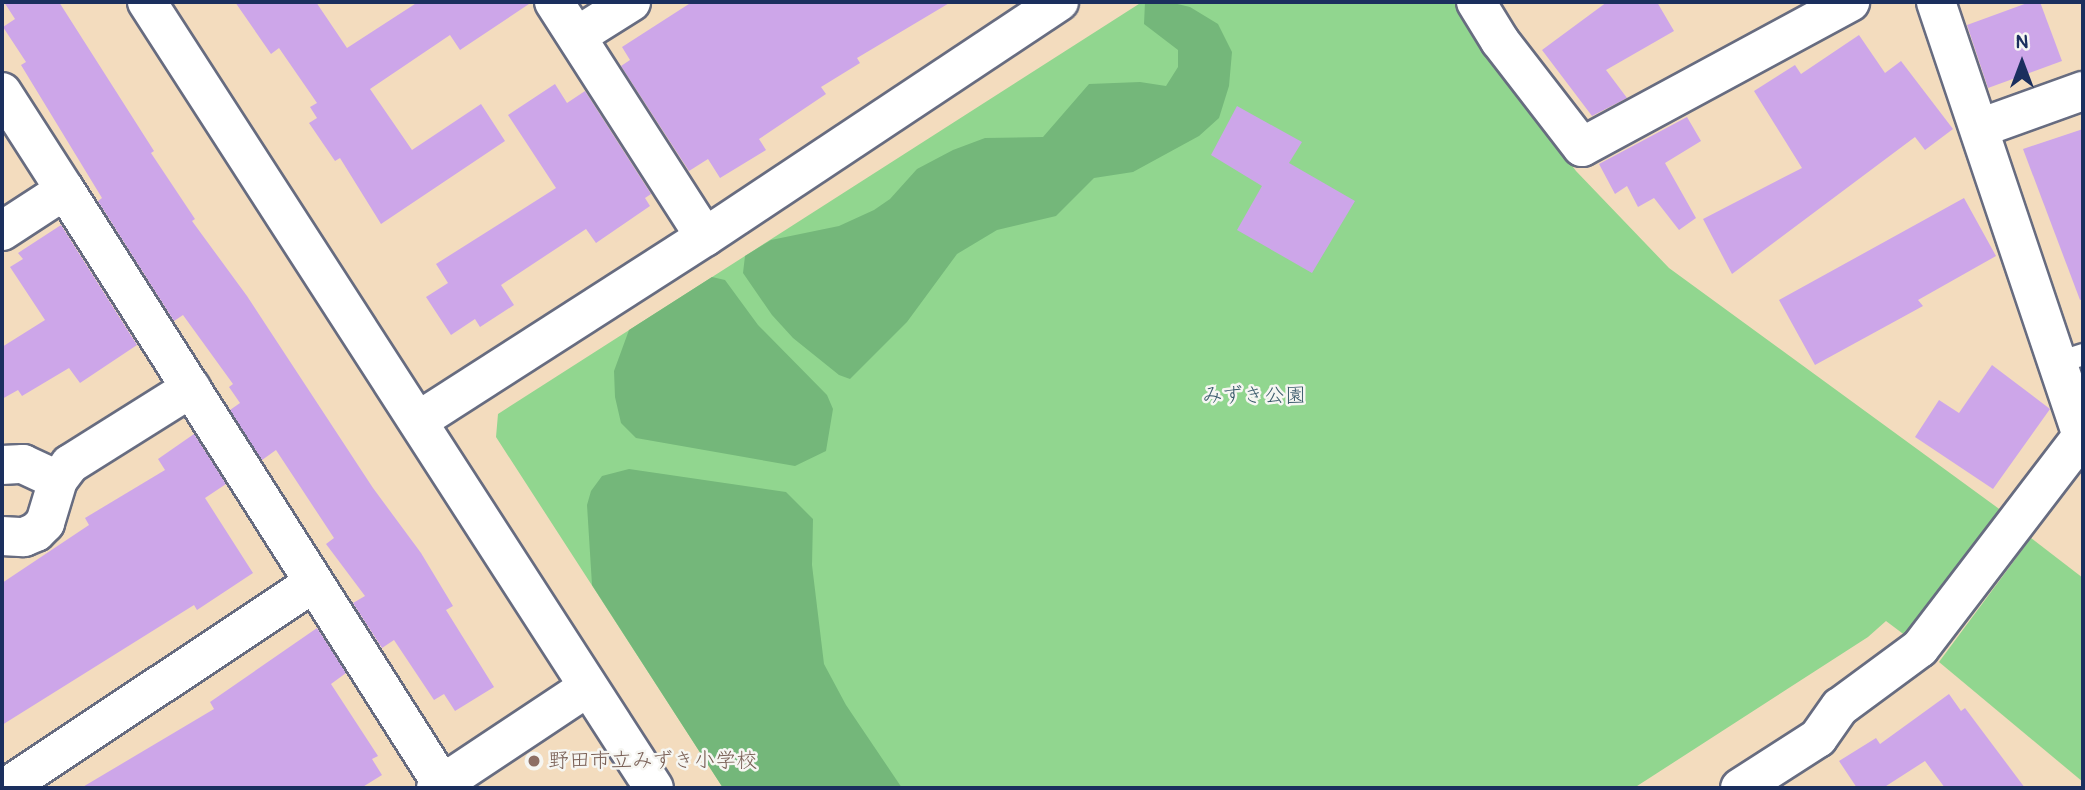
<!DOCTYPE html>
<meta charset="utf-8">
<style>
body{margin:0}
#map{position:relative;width:2085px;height:790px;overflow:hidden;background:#f3dcbe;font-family:Pangolin,"Klee One",sans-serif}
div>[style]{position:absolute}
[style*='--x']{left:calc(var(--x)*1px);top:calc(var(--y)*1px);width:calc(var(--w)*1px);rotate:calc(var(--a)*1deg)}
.green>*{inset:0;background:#91d68f}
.forest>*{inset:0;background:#74b77a}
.building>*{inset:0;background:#cda6e9}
.roads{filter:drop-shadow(2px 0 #676c80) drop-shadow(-2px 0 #676c80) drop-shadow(0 2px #676c80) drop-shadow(0 -2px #676c80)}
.lane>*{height:21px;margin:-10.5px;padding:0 10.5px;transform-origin:10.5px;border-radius:10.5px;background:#fff}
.street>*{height:38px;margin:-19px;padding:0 19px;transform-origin:19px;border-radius:19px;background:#fff}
.secondary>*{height:38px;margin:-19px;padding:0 19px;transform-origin:19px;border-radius:19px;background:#fff}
.dots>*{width:19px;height:19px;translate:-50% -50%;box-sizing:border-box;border:4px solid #f6f6f2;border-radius:50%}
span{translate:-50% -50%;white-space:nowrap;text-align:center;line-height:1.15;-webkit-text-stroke:5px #f6f6f2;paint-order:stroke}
.park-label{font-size:21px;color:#38596a}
.education-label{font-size:21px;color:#785e54}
.left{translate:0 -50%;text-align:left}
.frame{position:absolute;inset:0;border:4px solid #1b2f5e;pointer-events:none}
.north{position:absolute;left:1987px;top:28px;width:70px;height:70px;-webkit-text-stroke:5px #f6f6f2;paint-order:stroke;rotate:0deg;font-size:19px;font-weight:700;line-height:28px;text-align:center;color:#1b2f5e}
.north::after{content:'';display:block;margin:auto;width:24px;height:32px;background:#1b2f5e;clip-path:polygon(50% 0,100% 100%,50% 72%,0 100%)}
</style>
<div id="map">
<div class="green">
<i style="clip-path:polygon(1142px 2px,1455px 2px,1491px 57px,1576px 171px,1669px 268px,2002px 511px,1906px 636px,1886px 621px,1868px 637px,1634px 788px,723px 788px,496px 437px,498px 414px)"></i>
<i style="clip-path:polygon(2031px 538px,2083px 578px,2083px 782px,1939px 662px)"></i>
</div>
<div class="forest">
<i style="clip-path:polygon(1145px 2px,1169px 2px,1190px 7px,1218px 24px,1232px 52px,1229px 86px,1219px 118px,1199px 136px,1133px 172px,1094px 178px,1056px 216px,997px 230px,957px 254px,907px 322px,850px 379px,839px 375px,793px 338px,772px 315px,743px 273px,745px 256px,771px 240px,839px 226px,874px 210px,890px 199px,917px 169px,953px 150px,985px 138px,1043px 137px,1089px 84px,1140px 82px,1166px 86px,1178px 67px,1178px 50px,1144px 24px)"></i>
<i style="clip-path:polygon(712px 277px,725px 280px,758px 325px,827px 395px,833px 409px,826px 451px,795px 466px,636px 438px,621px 423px,615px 397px,614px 371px,629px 330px)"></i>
<i style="clip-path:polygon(629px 469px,786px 492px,813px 519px,812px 565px,824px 664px,846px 705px,902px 788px,723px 788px,592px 585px,587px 505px,591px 491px,602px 476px)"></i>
</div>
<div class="building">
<i style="clip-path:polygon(4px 2px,59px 2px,154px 151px,151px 153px,195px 219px,192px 221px,247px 296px,373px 488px,421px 553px,453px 606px,446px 610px,494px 687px,455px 711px,444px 694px,434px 700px,394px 640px,382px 648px,353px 603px,365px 596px,326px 544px,334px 538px,276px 450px,262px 460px,230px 410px,240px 403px,229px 387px,233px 384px,183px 315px,174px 321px,98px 201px,102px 198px,21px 65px,26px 62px,3px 27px,15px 19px)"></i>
<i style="clip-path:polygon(235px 2px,316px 2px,347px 48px,418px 2px,532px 2px,460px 50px,450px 35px,370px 89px,412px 150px,481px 104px,505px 141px,381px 224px,340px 158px,335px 161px,309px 123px,317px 118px,310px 107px,317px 103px,279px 48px,271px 54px)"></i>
<i style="clip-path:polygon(692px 2px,951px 2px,857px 58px,860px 63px,821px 87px,826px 94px,759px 139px,766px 150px,720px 178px,708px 159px,689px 171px,621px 66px,630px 60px,622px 47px)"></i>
<i style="clip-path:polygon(1607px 2px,1657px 2px,1674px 31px,1606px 70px,1627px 98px,1592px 116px,1542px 50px)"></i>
<i style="clip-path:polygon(2030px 2px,2040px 2px,2062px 61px,1988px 88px,1967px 25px)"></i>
<i style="clip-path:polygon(1859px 35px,1885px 73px,1901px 61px,1953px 129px,1925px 150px,1915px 137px,1732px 274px,1703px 219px,1802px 168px,1754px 91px,1795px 65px,1801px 74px)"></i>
<i style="clip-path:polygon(555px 84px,567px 103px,585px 91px,651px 194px,645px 198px,650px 206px,596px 243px,586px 229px,501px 285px,514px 305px,480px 327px,475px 319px,451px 335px,426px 297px,448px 283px,436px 264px,556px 188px,508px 115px)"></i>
<i style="clip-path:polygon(1237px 106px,1302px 142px,1289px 163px,1355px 201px,1312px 273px,1237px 230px,1262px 186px,1211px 155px)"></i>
<i style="clip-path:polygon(1687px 117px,1701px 141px,1665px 163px,1696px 218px,1679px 230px,1654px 198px,1638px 207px,1627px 186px,1615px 194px,1599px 164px)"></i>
<i style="clip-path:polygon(2083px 129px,2083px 299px,2080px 300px,2023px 149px)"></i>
<i style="clip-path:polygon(1964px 198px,1996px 256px,1918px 300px,1923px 306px,1815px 365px,1779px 300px)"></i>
<i style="clip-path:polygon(61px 225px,137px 345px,80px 383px,69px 368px,22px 396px,18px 390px,2px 399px,2px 347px,45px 320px,10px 267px,23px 259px,18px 253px)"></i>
<i style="clip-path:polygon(1992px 365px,2050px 409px,1993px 489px,1915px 437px,1939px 400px,1959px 413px)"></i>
<i style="clip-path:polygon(194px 434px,226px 484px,205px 498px,253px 573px,197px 610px,194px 605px,2px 725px,2px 583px,89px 525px,85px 518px,165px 470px,158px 459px)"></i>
<i style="clip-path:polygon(317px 628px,346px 673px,331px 684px,378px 756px,372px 759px,382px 775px,361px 788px,81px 788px,214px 709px,210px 702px)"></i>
<i style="clip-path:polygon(1949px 694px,1961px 711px,1965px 708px,2025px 788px,1945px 788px,1925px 761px,1883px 788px,1857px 788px,1839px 761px,1876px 738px,1880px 744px)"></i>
</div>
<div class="roads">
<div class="lane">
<i style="--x:2058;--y:362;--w:26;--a:-18"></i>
</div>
<div class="street">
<i style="--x:554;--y:2;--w:279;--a:57.3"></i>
<i style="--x:1476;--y:2;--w:46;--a:58.4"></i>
<i style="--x:1500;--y:41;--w:134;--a:52.3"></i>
<i style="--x:1582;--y:147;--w:305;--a:-28.4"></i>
<i style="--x:577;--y:36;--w:64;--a:-32.2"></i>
<i style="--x:2;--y:92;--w:117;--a:57.3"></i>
<i style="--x:1980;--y:128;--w:109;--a:-19.8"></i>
<i style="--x:2;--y:231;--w:75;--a:-33.1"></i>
<i style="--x:65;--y:190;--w:704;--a:57.6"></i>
<i style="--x:418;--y:421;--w:341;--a:-32.7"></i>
<i style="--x:705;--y:237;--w:425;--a:-33.6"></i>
<i style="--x:2;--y:465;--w:21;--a:-3"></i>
<i style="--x:23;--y:464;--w:38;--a:25"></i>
<i style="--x:2;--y:536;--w:22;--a:3"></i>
<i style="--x:24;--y:537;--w:13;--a:-23"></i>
<i style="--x:36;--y:532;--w:13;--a:-45"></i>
<i style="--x:45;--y:523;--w:45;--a:-73.2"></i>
<i style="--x:58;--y:480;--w:20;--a:-53"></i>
<i style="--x:70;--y:464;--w:143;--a:-32.1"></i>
<i style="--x:5;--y:788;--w:371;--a:-33.6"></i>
<i style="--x:436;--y:788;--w:182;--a:-33.6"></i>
<i style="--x:1740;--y:788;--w:93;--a:-32.7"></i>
<i style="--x:1818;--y:738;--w:38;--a:-55"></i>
<i style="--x:1840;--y:707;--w:99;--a:-36.4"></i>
<i style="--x:1920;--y:648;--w:267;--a:-52.6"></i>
<i style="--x:2082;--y:436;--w:458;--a:-108.6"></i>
</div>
<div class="secondary">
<i style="--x:147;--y:2;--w:935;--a:57.18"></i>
</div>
</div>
<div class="dots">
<i style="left:534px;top:761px;background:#8d6e63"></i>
</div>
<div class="park-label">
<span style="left:1254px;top:396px">みずき公園</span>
</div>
<div class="education-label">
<span class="left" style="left:548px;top:761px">野田市立みずき小学校</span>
</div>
<div class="frame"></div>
<div class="north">N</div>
</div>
